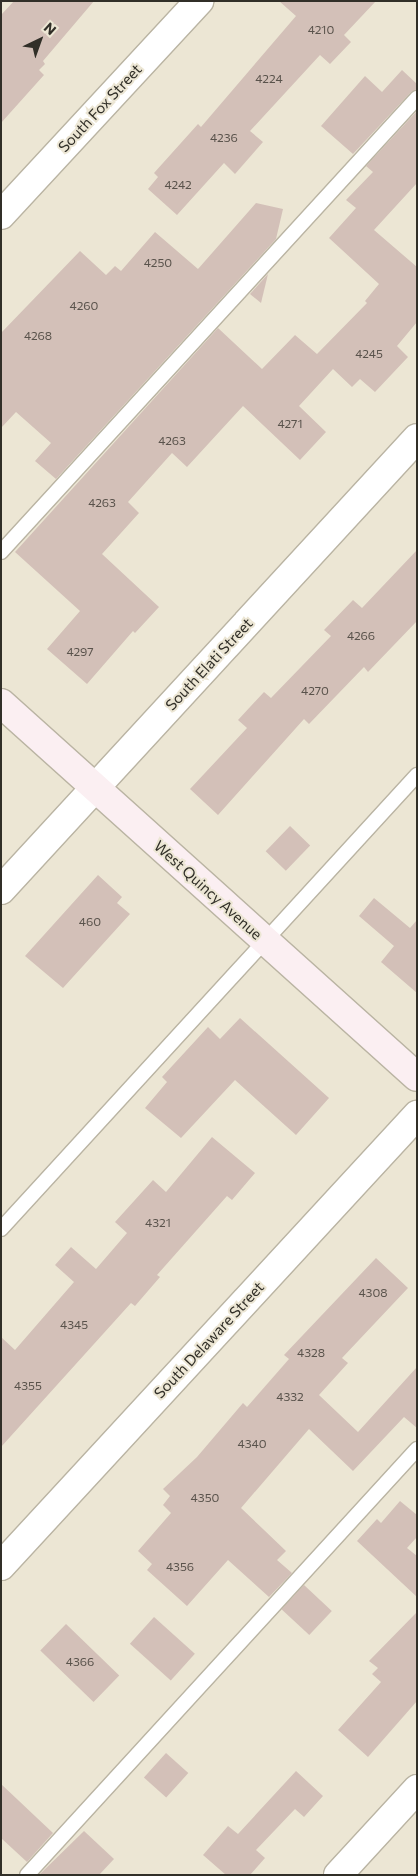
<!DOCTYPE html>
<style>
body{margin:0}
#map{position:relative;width:418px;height:1876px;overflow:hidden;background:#ece6d4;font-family:Commissioner,sans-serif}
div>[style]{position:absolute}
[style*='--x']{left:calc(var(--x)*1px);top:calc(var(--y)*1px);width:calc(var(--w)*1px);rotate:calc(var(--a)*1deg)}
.building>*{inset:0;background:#d3c0b8;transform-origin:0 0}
.roads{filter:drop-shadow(1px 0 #bab4a3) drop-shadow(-1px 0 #bab4a3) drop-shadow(0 1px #bab4a3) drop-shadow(0 -1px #bab4a3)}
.lane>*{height:14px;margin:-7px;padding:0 7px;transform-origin:7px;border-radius:7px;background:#fff}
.street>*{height:28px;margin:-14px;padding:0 14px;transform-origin:14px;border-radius:14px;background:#fff}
.secondary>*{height:28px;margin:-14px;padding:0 14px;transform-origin:14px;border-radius:14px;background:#fbeff2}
span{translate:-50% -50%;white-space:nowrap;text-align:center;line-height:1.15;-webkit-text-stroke:4px #ece6d4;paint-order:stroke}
.number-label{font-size:12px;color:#5a534c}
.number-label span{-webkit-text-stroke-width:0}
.street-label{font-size:15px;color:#312f28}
.frame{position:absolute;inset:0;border:2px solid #312f28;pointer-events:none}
.north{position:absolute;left:15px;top:15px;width:50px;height:50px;-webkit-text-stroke:4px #ece6d4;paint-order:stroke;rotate:42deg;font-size:14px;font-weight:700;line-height:20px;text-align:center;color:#312f28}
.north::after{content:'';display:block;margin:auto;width:18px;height:22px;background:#312f28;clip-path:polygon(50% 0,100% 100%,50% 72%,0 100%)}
</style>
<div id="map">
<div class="building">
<i style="clip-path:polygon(14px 1px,94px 1px,43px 61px,45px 64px,39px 70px,44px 75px,1px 123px,1px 15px)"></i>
<i style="clip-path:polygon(279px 1px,376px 1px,344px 35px,351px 42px,330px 64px,320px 55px,250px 131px,263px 142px,235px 174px,224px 163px,177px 215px,148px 189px,158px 177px,154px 173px,198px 124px,201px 127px,296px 16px)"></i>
<i style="clip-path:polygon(402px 70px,417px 84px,417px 89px,411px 92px,353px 154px,321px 126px,365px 76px,382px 92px)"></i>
<i style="clip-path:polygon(417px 111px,417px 183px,374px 230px,417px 267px,417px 322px,397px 346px,408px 357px,375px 392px,360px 379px,352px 387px,333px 369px,299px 406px,326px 432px,300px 460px,243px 406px,187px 467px,172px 453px,128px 502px,139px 513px,102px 554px,159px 607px,135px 633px,133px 631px,87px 684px,47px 649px,80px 611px,15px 552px,218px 328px,262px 369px,295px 335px,317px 354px,367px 303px,365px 301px,379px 284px,329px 238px,356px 208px,346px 200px,373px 172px,366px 166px)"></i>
<i style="clip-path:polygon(256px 203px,283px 209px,276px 239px,56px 479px,35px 461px,51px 443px,16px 412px,1px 428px,1px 333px,80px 251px,106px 275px,115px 266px,121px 271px,155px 232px,198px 269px)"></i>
<i style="clip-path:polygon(268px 274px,261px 303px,250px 294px)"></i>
<i style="clip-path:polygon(417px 550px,417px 621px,368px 672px,364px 667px,309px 724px,304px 719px,218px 815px,190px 789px,247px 728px,238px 720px,264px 692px,271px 698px,331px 636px,324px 630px,353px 600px,362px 608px)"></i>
<i style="left:290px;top:826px;width:28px;height:35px;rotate:44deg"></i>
<i style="clip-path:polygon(98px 875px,122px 897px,117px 903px,130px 914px,63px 988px,25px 956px)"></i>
<i style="clip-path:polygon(374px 898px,410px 928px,417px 920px,417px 993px,381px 962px,394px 946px,359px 916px)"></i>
<i style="clip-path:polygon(240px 1018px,329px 1098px,296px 1135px,235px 1080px,181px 1138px,145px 1108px,167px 1082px,162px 1077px,208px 1027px,220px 1039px)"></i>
<i style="clip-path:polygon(212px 1137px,255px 1173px,232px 1200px,227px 1196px,157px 1275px,160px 1277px,135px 1306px,131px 1303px,1px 1447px,1px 1337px,15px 1350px,74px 1282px,55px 1265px,71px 1247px,96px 1269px,127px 1233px,115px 1222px,153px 1180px,166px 1192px)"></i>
<i style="clip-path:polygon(376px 1258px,408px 1288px,342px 1358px,348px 1363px,319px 1395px,358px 1432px,417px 1367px,417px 1428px,404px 1417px,353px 1471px,309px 1429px,241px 1508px,286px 1551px,277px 1560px,292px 1573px,269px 1597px,228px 1560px,187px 1606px,147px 1570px,152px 1564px,138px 1551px,171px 1513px,163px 1505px,170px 1496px,163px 1489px,197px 1457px,243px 1403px,247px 1407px,289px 1359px,284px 1355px)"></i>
<i style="clip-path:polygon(400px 1501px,417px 1515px,417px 1537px,407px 1548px,417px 1556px,417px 1597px,357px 1541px,377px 1519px,381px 1523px)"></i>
<i style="left:304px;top:1585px;width:38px;height:33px;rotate:43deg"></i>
<i style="clip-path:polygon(417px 1612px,417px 1701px,368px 1757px,338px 1730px,381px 1682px,372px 1674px,378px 1668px,369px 1661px)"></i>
<i style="left:154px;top:1617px;width:55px;height:36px;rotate:42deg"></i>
<i style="left:66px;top:1624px;width:74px;height:37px;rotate:44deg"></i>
<i style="left:166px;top:1753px;width:30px;height:33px;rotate:42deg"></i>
<i style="clip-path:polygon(296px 1771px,323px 1796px,304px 1817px,295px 1809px,256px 1850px,265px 1858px,250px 1875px,226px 1875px,203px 1855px,228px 1826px,238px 1834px)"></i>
<i style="clip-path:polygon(1px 1784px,53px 1833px,27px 1862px,1px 1838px)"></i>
<i style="clip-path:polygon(84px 1831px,114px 1859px,99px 1875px,40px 1874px)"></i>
</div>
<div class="roads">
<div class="lane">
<i style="--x:1;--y:552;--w:616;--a:-47.5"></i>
<i style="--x:1;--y:1229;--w:616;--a:-47.5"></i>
<i style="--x:27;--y:1875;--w:578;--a:-47.53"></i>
</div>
<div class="street">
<i style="--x:1;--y:215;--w:292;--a:-47.2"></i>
<i style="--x:1;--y:890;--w:614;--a:-47.37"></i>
<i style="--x:1;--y:1566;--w:614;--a:-47.31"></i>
<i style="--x:338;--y:1875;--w:117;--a:-47.4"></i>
</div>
<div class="secondary">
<i style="--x:1;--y:703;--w:559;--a:41.96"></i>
</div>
</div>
<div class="number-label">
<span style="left:321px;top:30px">4210</span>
<span style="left:269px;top:79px">4224</span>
<span style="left:224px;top:138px">4236</span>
<span style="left:178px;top:185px">4242</span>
<span style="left:158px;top:263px">4250</span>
<span style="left:84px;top:306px">4260</span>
<span style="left:38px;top:336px">4268</span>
<span style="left:369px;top:354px">4245</span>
<span style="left:290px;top:424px">4271</span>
<span style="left:172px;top:441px">4263</span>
<span style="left:102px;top:503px">4263</span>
<span style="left:361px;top:636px">4266</span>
<span style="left:80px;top:652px">4297</span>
<span style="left:315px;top:691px">4270</span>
<span style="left:90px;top:922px">460</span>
<span style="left:158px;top:1223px">4321</span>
<span style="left:373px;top:1293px">4308</span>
<span style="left:74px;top:1325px">4345</span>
<span style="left:311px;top:1353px">4328</span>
<span style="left:28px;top:1386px">4355</span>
<span style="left:290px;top:1397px">4332</span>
<span style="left:252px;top:1444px">4340</span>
<span style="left:205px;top:1498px">4350</span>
<span style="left:180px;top:1567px">4356</span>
<span style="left:80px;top:1662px">4366</span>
</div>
<div class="street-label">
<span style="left:100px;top:108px;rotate:-47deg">South Fox Street</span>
<span style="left:209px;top:664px;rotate:-47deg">South Elati Street</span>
<span style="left:208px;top:890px;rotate:42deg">West Quincy Avenue</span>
<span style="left:209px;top:1340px;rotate:-47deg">South Delaware Street</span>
</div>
<div class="frame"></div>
<div class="north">N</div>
</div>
